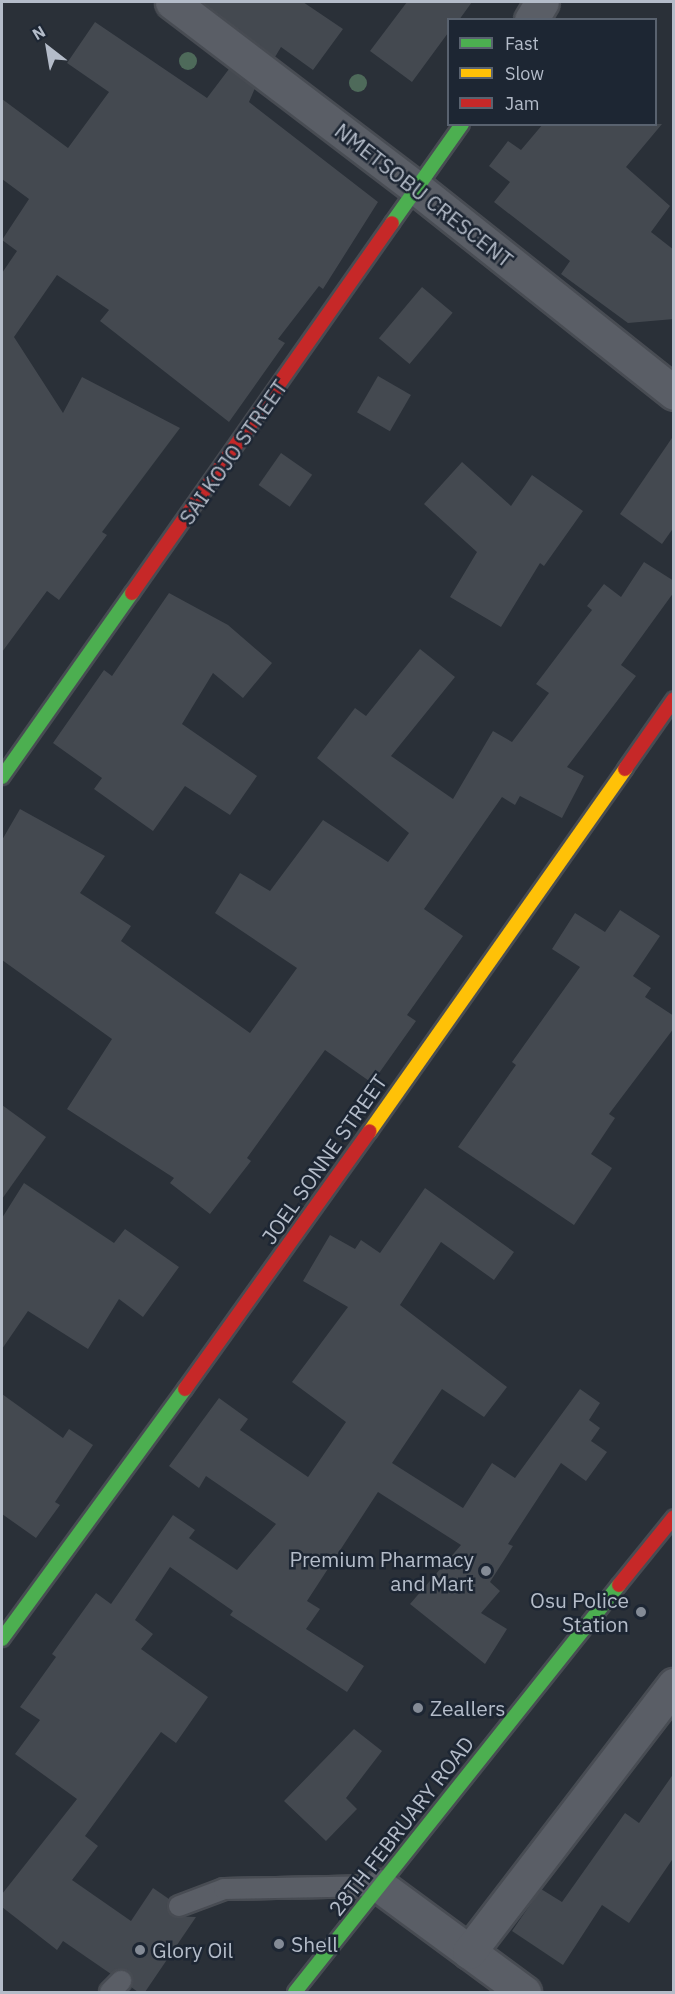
<!DOCTYPE html>
<style>
body{margin:0}
#map{position:relative;width:675px;height:1994px;overflow:hidden;background:#2a3038;font-family:"IBM Plex Sans",sans-serif}
div>[style]{position:absolute}
[style*='--x']{left:calc(var(--x)*1px);top:calc(var(--y)*1px);width:calc(var(--w)*1px);rotate:calc(var(--a)*1deg)}
.building>*{inset:0;background:#444950;transform-origin:0 0}
.roads{filter:drop-shadow(2px 0 #484c53) drop-shadow(-2px 0 #484c53) drop-shadow(0 2px #484c53) drop-shadow(0 -2px #484c53)}
.lane>*{height:20px;margin:-10px;padding:0 10px;transform-origin:10px;border-radius:10px;background:#5a5e66}
.street>*{height:33px;margin:-16.5px;padding:0 16.5px;transform-origin:16.5px;border-radius:16.5px;background:#5a5e66}
.fast>*{height:14px;margin:-7px;padding:0 7px;transform-origin:7px;border-radius:7px;background:#4caf50}
.slow>*{height:14px;margin:-7px;padding:0 7px;transform-origin:7px;border-radius:7px;background:#ffc107}
.jam>*{height:14px;margin:-7px;padding:0 7px;transform-origin:7px;border-radius:7px;background:#c62828}
.trees>*{width:18px;height:18px;margin:-9px;border-radius:50%;background:#4e6a5a}
.dots>*{width:16px;height:16px;translate:-50% -50%;box-sizing:border-box;border:3px solid #1d2633;border-radius:50%}
span{translate:-50% -50%;white-space:nowrap;text-align:center;line-height:1.15;-webkit-text-stroke:5px #1d2633;paint-order:stroke}
.street-label{font-size:21px;color:#b4bcc9}
.poi-label{font-size:21px;color:#b4bcc9}
.right{translate:-100% -50%;text-align:right}
.left{translate:0 -50%;text-align:left}
.frame{position:absolute;inset:0;border:3px solid #b4bcc9;pointer-events:none}
.legend{position:absolute;left:447px;top:18px;width:210px;height:108px;box-sizing:border-box;background:#1d2633;border:2px solid #59626f;margin:0;padding:8px 10px;list-style:none;font-size:18px;color:#b4bcc9}
.legend li{display:flex;align-items:center;gap:12px;height:30px}
.legend b{width:30px;border:2px solid #59626f}
.north{position:absolute;left:18px;top:18px;width:60px;height:60px;-webkit-text-stroke:4px #1d2633;paint-order:stroke;rotate:329deg;font-size:16px;font-weight:700;line-height:24px;text-align:center;color:#b4bcc9}
.north::after{content:'';display:block;margin:auto;width:21px;height:27px;background:#b4bcc9;clip-path:polygon(50% 0,100% 100%,50% 72%,0 100%)}
</style>
<div id="map">
<div class="building">
<i style="clip-path:polygon(203px 2px,303px 2px,343px 29px,313px 70px,281px 47px,275px 57px)"></i>
<i style="clip-path:polygon(407px 2px,472px 2px,459px 20px,448px 20px,448px 33px,412px 82px,370px 51px)"></i>
<i style="clip-path:polygon(95px 22px,207px 98px,229px 69px,255px 88px,249px 102px,378px 202px,323px 289px,319px 286px,278px 339px,285px 343px,229px 422px,100px 321px,109px 310px,57px 275px,14px 337px,63px 413px,82px 377px,180px 428px,102px 532px,107px 535px,59px 600px,47px 591px,2px 652px,2px 273px,17px 251px,2px 240px,29px 199px,2px 179px,2px 99px,68px 148px,109px 92px,67px 63px)"></i>
<i style="clip-path:polygon(543px 124px,662px 124px,626px 167px,670px 206px,651px 232px,674px 250px,674px 319px,628px 323px,561px 274px,570px 261px,494px 202px,510px 182px,489px 166px,508px 141px,521px 150px)"></i>
<i style="left:422px;top:287px;width:40px;height:67px;rotate:40deg"></i>
<i style="left:378px;top:376px;width:38px;height:42px;rotate:30deg"></i>
<i style="clip-path:polygon(674px 435px,674px 527px,662px 544px,620px 514px)"></i>
<i style="left:281px;top:453px;width:38px;height:39px;rotate:35deg"></i>
<i style="clip-path:polygon(462px 462px,511px 506px,532px 475px,583px 511px,544px 566px,540px 563px,501px 627px,450px 597px,477px 552px,424px 504px)"></i>
<i style="clip-path:polygon(644px 562px,674px 581px,674px 592px,621px 665px,636px 676px,567px 767px,584px 776px,562px 818px,520px 796px,515px 805px,502px 797px,424px 909px,463px 936px,407px 1015px,416px 1021px,372px 1083px,325px 1050px,247px 1158px,251px 1161px,210px 1214px,170px 1183px,174px 1178px,67px 1109px,112px 1039px,2px 960px,2px 840px,20px 809px,105px 856px,80px 893px,131px 926px,121px 941px,250px 1033px,297px 968px,215px 913px,240px 873px,270px 891px,323px 820px,388px 862px,409px 833px,317px 758px,355px 708px,366px 716px,420px 649px,455px 677px,391px 756px,453px 799px,493px 731px,512px 742px,549px 693px,536px 684px,592px 610px,587px 606px,604px 584px,621px 597px)"></i>
<i style="clip-path:polygon(169px 593px,228px 625px,272px 663px,243px 698px,213px 673px,182px 724px,257px 776px,230px 815px,185px 786px,153px 831px,94px 789px,102px 778px,53px 743px,104px 670px,112px 676px)"></i>
<i style="clip-path:polygon(620px 910px,660px 936px,633px 976px,651px 988px,645px 997px,674px 1016px,674px 1028px,609px 1114px,615px 1118px,591px 1154px,612px 1168px,574px 1225px,458px 1147px,516px 1065px,512px 1062px,580px 967px,552px 949px,575px 913px,605px 932px)"></i>
<i style="clip-path:polygon(2px 1105px,46px 1137px,2px 1199px)"></i>
<i style="clip-path:polygon(24px 1183px,114px 1243px,125px 1229px,179px 1267px,143px 1317px,119px 1299px,88px 1349px,28px 1311px,2px 1349px,2px 1218px)"></i>
<i style="clip-path:polygon(425px 1188px,514px 1252px,494px 1280px,441px 1242px,400px 1305px,507px 1387px,484px 1417px,442px 1389px,392px 1463px,463px 1508px,492px 1463px,515px 1478px,580px 1389px,600px 1403px,589px 1420px,600px 1428px,591px 1441px,607px 1452px,586px 1481px,561px 1463px,508px 1544px,513px 1546px,490px 1582px,500px 1591px,481px 1613px,507px 1629px,485px 1664px,410px 1604px,461px 1545px,378px 1492px,307px 1601px,320px 1609px,306px 1629px,364px 1666px,347px 1692px,230px 1615px,233px 1611px,170px 1567px,135px 1620px,153px 1634px,141px 1649px,208px 1697px,176px 1743px,161px 1732px,85px 1836px,98px 1846px,72px 1880px,131px 1921px,153px 1888px,169px 1899px,168px 1910px,172px 1916px,196px 1917px,145px 1992px,138px 1992px,131px 1987px,129px 1972px,118px 1969px,111px 1974px,63px 1941px,57px 1950px,2px 1907px,2px 1894px,77px 1799px,15px 1754px,40px 1720px,20px 1707px,56px 1657px,52px 1654px,96px 1593px,111px 1604px,173px 1515px,195px 1530px,189px 1538px,237px 1570px,276px 1524px,206px 1476px,199px 1488px,169px 1466px,219px 1398px,248px 1419px,240px 1430px,308px 1477px,346px 1422px,292px 1382px,348px 1307px,303px 1281px,330px 1235px,355px 1249px,361px 1240px,380px 1253px)"></i>
<i style="clip-path:polygon(2px 1394px,63px 1438px,69px 1429px,93px 1445px,55px 1502px,60px 1505px,36px 1538px,2px 1514px)"></i>
<i style="clip-path:polygon(354px 1729px,382px 1751px,346px 1798px,357px 1809px,326px 1841px,284px 1801px)"></i>
<i style="clip-path:polygon(674px 1773px,674px 1857px,629px 1923px,602px 1905px,563px 1965px,512px 1931px,541px 1889px,562px 1902px,625px 1813px,639px 1823px)"></i>
</div>
<div class="roads">
<div class="lane">
<i style="--x:179;--y:1906;--w:48;--a:-20.7"></i>
<i style="--x:224;--y:1889;--w:156;--a:-1.1"></i>
<i style="--x:110;--y:1992;--w:16;--a:-45"></i>
</div>
<div class="street">
<i style="--x:172;--y:2;--w:310;--a:37.3"></i>
<i style="--x:419;--y:190;--w:326;--a:38.5"></i>
<i style="--x:531;--y:20;--w:21;--a:-59"></i>
<i style="--x:380;--y:1886;--w:179;--a:36.4"></i>
<i style="--x:469;--y:1952;--w:337;--a:-52.5"></i>
</div>
<div class="fast">
<i style="--x:392;--y:223;--w:121;--a:-54.7"></i>
<i style="--x:2;--y:777;--w:225;--a:-54.8"></i>
<i style="--x:2;--y:1639;--w:310;--a:-53.8"></i>
<i style="--x:295;--y:1992;--w:520;--a:-51.48"></i>
</div>
<div class="slow">
<i style="--x:370;--y:1131;--w:443;--a:-54.8"></i>
</div>
<div class="jam">
<i style="--x:132;--y:593;--w:452;--a:-54.9"></i>
<i style="--x:625;--y:769;--w:85;--a:-55"></i>
<i style="--x:185;--y:1389;--w:317;--a:-54.4"></i>
<i style="--x:619;--y:1585;--w:87;--a:-51"></i>
</div>
</div>
<div class="trees">
<i style="left:188px;top:61px"></i>
<i style="left:358px;top:83px"></i>
</div>
<div class="dots">
<i style="left:486px;top:1571px;background:#848b96"></i>
<i style="left:641px;top:1612px;background:#848b96"></i>
<i style="left:418px;top:1708px;background:#848b96"></i>
<i style="left:279px;top:1944px;background:#848b96"></i>
<i style="left:140px;top:1950px;background:#848b96"></i>
</div>
<div class="street-label">
<span style="left:424px;top:195px;rotate:38deg">NMETSOBU CRESCENT</span>
<span style="left:233px;top:452px;rotate:-55deg">SAI KOJO STREET</span>
<span style="left:324px;top:1159px;rotate:-55deg">JOEL SONNE STREET</span>
<span style="left:401px;top:1826px;rotate:-52deg">28TH FEBRUARY ROAD</span>
</div>
<div class="poi-label">
<span class="right" style="left:474px;top:1571px">Premium Pharmacy<br>and Mart</span>
<span class="right" style="left:629px;top:1612px">Osu Police<br>Station</span>
<span class="left" style="left:430px;top:1708px">Zeallers</span>
<span class="left" style="left:291px;top:1944px">Shell</span>
<span class="left" style="left:152px;top:1950px">Glory Oil</span>
</div>
<div class="frame"></div>
<ul class="legend">
<li><b style="height:8px;background:#4caf50"></b>Fast</li>
<li><b style="height:8px;background:#ffc107"></b>Slow</li>
<li><b style="height:8px;background:#c62828"></b>Jam</li>
</ul>
<div class="north">N</div>
</div>
